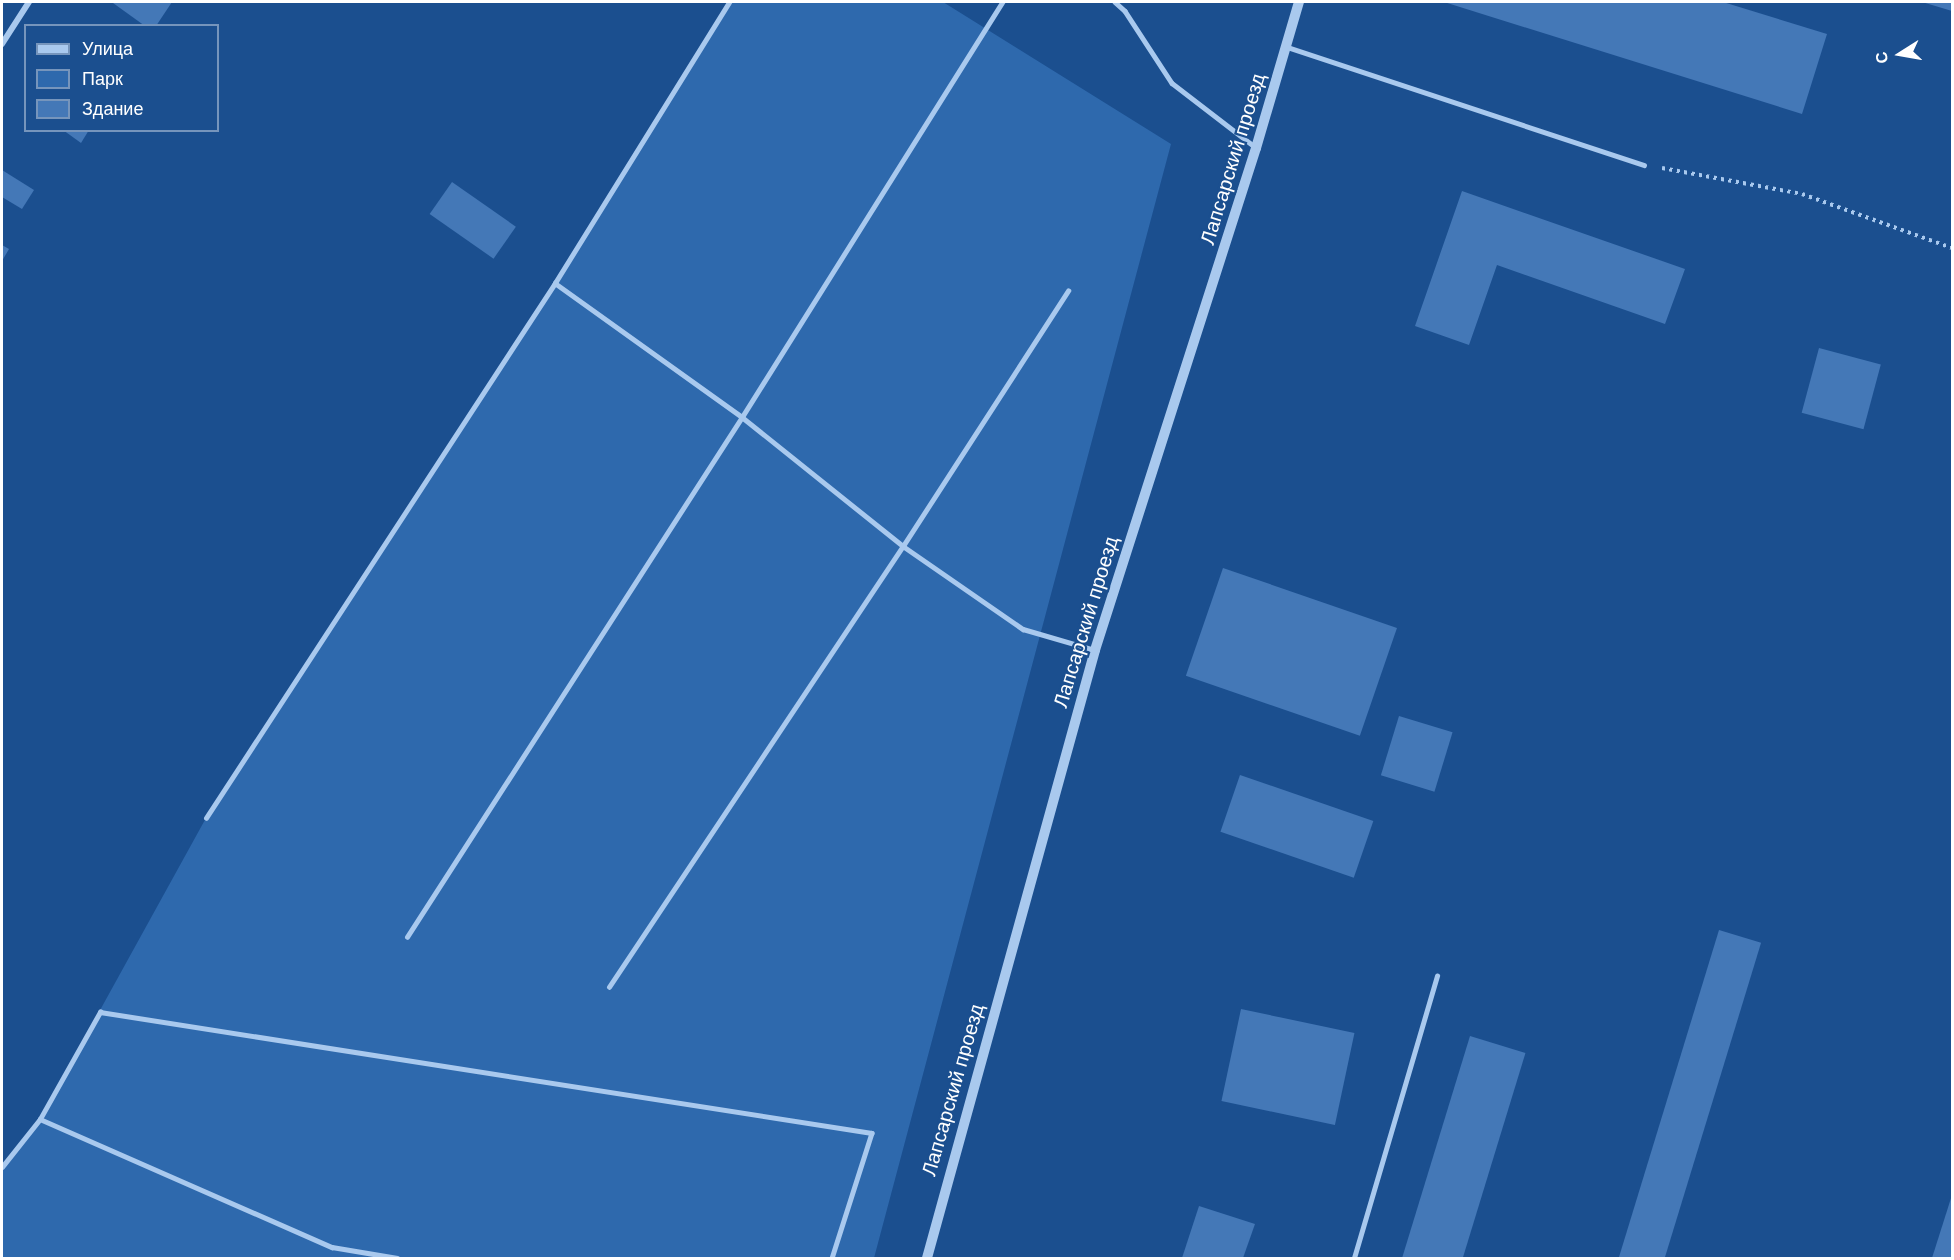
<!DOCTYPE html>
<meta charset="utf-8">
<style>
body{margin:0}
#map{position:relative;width:1954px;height:1260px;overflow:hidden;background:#1b4f8f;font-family:"DM Sans",sans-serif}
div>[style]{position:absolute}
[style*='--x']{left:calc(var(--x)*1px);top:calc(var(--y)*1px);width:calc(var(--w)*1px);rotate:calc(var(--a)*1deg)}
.green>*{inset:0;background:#2e69ad}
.building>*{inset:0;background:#4478b7;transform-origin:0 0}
.path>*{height:4px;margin-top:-2px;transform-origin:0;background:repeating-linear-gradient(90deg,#a9c9ee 0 3px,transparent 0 7.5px)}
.service>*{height:4.5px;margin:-2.25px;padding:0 2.25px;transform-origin:2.25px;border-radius:2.25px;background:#a9c9ee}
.minor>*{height:6px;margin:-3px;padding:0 3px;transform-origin:3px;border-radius:3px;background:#a9c9ee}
.tertiary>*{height:10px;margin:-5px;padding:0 5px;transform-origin:5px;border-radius:5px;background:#a9c9ee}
span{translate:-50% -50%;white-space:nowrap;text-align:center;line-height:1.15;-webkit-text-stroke:4.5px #1b4f8f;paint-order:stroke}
.street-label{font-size:20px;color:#fff}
.frame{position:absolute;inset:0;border:3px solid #fff;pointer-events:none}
.legend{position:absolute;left:24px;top:24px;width:195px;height:108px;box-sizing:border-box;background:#1b4f8f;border:2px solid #7695bc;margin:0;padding:8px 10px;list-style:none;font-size:18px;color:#fff}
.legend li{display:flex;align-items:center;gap:12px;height:30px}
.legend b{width:30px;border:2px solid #7695bc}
.north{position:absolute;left:1870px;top:24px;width:60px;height:60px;-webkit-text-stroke:4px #1b4f8f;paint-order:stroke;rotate:259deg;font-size:16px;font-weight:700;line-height:24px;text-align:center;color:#fff}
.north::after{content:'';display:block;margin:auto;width:21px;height:27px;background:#fff;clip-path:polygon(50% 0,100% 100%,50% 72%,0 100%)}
</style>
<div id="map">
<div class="green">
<i style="clip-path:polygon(729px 2px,943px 2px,1171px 144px,874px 1258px,2px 1258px,2px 1167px,40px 1119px,206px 818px,555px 283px)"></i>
</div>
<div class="building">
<i style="clip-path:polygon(114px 2px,172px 2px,156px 26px,145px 26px,113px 3px)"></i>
<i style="clip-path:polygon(1444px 2px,1723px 2px,1827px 34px,1802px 114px)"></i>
<i style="clip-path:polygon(1922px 2px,1952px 2px,1952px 11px)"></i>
<i style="clip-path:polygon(63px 130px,89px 130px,81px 143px)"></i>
<i style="clip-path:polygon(2px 170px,34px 190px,22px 209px,2px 197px)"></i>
<i style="left:452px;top:182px;width:78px;height:39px;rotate:35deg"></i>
<i style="clip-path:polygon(1462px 191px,1685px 269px,1665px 324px,1497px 265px,1469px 345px,1415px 326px)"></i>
<i style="clip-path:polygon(2px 245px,9px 249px,2px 261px)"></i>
<i style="left:1819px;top:348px;width:64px;height:67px;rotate:15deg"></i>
<i style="left:1223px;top:568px;width:184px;height:114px;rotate:19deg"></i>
<i style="left:1399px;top:716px;width:56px;height:62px;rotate:17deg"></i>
<i style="left:1240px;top:775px;width:141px;height:60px;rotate:19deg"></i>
<i style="left:1719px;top:930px;width:44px;height:343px;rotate:17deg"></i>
<i style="left:1241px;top:1009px;width:116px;height:94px;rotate:12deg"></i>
<i style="left:1470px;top:1036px;width:58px;height:232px;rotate:17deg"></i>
<i style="clip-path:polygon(1952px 1195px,1952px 1258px,1932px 1258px)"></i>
<i style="clip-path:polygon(1199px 1206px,1255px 1224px,1243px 1258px,1182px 1258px)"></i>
</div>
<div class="path">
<i style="--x:1662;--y:168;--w:142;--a:10.5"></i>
<i style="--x:1802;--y:194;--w:159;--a:19.8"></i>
</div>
<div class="service">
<i style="--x:1115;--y:2;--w:13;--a:42"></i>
<i style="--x:1125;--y:11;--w:86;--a:56.9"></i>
<i style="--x:1172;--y:83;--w:105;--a:37.6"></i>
<i style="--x:1287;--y:47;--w:376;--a:18.3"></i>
<i style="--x:555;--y:283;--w:230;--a:35.6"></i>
<i style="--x:742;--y:417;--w:206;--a:38.7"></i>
<i style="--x:903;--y:546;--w:146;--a:34.7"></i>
<i style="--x:1023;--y:629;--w:75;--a:16.3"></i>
<i style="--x:206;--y:818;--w:639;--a:-56.88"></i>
<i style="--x:555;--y:283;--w:331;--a:-58.2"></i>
<i style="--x:407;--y:937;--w:619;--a:-57.21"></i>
<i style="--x:742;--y:417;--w:490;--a:-57.9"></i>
<i style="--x:609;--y:987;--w:530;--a:-56.31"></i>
<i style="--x:903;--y:546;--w:304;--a:-57.1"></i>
<i style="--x:40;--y:1119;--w:319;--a:23.7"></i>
<i style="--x:332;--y:1247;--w:66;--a:9.6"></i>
<i style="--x:2;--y:1167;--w:61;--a:-51.6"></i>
<i style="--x:40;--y:1119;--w:123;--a:-60.7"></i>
<i style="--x:100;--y:1012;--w:781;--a:8.91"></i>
<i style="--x:872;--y:1133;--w:131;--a:107.7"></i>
<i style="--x:1354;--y:1258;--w:294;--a:-73.6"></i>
</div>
<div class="minor">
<i style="--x:2;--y:44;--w:50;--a:-57.3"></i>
</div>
<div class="tertiary">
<i style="--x:927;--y:1258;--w:631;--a:-74.55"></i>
<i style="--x:1095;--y:650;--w:527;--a:-72.22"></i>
<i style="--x:1256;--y:148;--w:152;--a:-73.6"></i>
</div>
<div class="street-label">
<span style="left:1233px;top:159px;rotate:-73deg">Лапсарский проезд</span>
<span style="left:1086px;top:622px;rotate:-73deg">Лапсарский проезд</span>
<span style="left:953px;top:1090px;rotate:-74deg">Лапсарский проезд</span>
</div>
<div class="frame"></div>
<ul class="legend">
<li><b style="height:8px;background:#a9c9ee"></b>Улица</li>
<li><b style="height:16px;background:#2e69ad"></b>Парк</li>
<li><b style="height:16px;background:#4478b7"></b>Здание</li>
</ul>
<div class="north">С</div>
</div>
